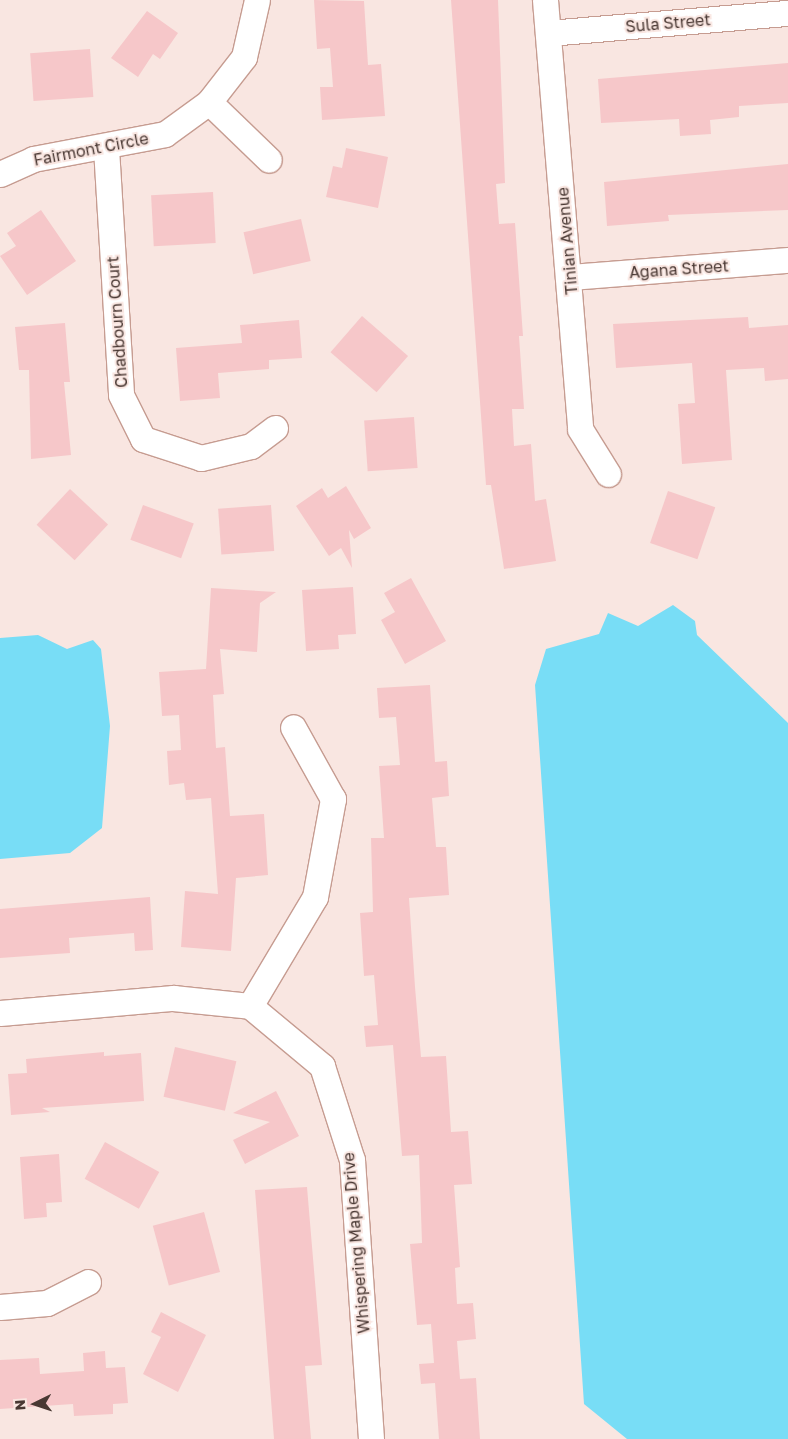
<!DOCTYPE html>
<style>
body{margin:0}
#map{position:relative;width:788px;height:1439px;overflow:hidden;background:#f9e6e1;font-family:"Golos Text",sans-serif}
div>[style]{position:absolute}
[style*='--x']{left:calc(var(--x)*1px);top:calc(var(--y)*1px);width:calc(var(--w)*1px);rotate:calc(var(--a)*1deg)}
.water>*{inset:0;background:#78ddf6}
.building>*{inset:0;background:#f6c7c9;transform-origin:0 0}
.roads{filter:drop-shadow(1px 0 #c69c91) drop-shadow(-1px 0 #c69c91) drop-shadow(0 1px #c69c91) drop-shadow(0 -1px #c69c91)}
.street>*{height:25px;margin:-12.5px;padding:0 12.5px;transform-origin:12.5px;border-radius:12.5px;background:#fff}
span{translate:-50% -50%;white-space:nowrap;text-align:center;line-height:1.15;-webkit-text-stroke:4px #f9e6e1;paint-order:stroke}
.street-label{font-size:16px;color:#493833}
.north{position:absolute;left:10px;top:1379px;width:50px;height:50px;-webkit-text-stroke:4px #f9e6e1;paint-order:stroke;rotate:266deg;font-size:14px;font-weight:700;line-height:20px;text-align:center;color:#493833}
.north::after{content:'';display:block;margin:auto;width:18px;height:22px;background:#493833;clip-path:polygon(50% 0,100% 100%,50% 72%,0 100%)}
</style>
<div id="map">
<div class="water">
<i style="clip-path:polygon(673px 605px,695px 621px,697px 635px,788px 723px,788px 1439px,627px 1439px,584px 1404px,535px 685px,546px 649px,599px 634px,608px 613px,638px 626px)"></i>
<i style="clip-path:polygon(38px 635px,67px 649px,93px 640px,101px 649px,110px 726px,102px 828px,70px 853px,0 859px,0 638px)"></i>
</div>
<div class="building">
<i style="clip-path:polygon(314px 0,364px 1px,368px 65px,381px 64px,385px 116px,322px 120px,320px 87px,333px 87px,330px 48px,317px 49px)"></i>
<i style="clip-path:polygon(451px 0,498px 0,505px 183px,496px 184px,499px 224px,515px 223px,523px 336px,519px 336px,524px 409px,512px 409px,514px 446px,531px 444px,535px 501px,546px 499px,556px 561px,504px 569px,491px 485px,486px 485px)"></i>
<i style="clip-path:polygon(147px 11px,178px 33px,160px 59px,153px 54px,138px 77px,111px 58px)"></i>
<i style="left:90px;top:49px;width:48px;height:60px;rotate:86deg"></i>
<i style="clip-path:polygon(788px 63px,788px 103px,739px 106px,739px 117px,710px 120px,711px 134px,680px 136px,679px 119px,601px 123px,598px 79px)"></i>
<i style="clip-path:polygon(346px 148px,388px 157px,378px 208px,326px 197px,333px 166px,342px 168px)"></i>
<i style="clip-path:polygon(788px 164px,788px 210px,668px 215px,669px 221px,607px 226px,604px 182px)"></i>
<i style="left:213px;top:192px;width:51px;height:62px;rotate:87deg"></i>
<i style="clip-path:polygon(41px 210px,76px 261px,27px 295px,0 256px,16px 246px,7px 233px)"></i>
<i style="left:301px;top:219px;width:43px;height:59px;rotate:77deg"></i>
<i style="left:362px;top:316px;width:61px;height:48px;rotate:41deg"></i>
<i style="clip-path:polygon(748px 317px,749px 328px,788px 325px,788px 379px,765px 381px,764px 368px,726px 370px,732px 460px,682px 464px,678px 404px,695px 403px,692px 363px,616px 368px,613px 324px)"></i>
<i style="clip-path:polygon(299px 320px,302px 358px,269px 360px,269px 369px,218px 373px,220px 398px,180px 401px,176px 348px,242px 343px,240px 325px)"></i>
<i style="clip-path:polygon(65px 323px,70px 382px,64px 382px,71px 455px,31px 459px,29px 370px,19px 370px,15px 327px)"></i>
<i style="left:414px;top:417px;width:51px;height:50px;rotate:86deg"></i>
<i style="clip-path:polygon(346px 486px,371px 528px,354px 539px,349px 530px,352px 568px,341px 548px,329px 556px,296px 506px,322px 488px,328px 498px)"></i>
<i style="left:70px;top:489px;width:52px;height:49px;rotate:43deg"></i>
<i style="left:668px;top:491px;width:50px;height:55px;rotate:19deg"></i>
<i style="left:143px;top:505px;width:54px;height:37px;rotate:20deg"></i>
<i style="left:271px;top:505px;width:46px;height:53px;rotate:86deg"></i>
<i style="clip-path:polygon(411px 578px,446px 641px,405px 664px,381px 620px,395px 612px,384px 593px)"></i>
<i style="clip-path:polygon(353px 587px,356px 634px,338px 635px,339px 649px,306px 651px,302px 590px)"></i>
<i style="clip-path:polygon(211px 588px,276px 592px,260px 603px,257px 652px,220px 649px,224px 694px,213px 695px,216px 748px,225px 747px,230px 816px,264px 814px,268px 875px,236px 878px,231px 951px,181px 947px,185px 891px,218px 894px,211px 798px,186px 800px,184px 783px,169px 785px,167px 751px,181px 750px,179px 715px,162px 716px,159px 672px,206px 669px)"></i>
<i style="clip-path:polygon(430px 685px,435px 762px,447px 761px,449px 796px,432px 798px,436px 847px,446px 847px,449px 895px,409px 898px,415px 987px,421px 1057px,446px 1056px,451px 1132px,468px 1131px,472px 1184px,454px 1185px,460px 1267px,455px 1268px,457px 1304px,473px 1303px,476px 1339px,457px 1341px,460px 1379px,476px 1378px,480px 1439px,439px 1439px,435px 1383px,421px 1384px,419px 1364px,434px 1363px,431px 1324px,417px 1325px,410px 1244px,422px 1243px,419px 1155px,402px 1156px,393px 1045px,366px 1047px,364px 1026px,378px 1025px,374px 975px,364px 976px,360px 913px,373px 912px,371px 838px,384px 838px,379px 766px,400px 765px,396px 717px,379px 718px,377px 688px)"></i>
<i style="clip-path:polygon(150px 897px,153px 950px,135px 951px,134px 933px,69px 938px,70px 953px,0 958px,0 909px)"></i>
<i style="left:175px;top:1047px;width:63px;height:51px;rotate:13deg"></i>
<i style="clip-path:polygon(104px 1052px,104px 1056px,141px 1053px,144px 1101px,42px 1108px,50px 1112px,11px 1115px,8px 1074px,27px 1073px,26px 1059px)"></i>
<i style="clip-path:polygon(276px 1091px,299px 1136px,245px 1164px,233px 1140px,270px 1122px,233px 1113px)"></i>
<i style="left:105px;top:1142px;width:62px;height:42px;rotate:29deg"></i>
<i style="clip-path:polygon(59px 1154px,62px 1202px,46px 1203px,47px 1217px,24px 1219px,20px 1157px)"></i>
<i style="clip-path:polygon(307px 1187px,322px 1365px,305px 1366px,311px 1439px,274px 1439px,255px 1190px)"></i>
<i style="left:204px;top:1212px;width:62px;height:53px;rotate:75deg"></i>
<i style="clip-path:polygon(161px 1312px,206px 1335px,178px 1392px,143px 1374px,161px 1337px,151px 1332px)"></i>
<i style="clip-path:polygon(105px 1351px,106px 1368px,125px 1367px,128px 1403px,113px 1404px,113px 1414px,74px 1416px,73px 1404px,0 1409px,0 1360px,39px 1358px,40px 1374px,84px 1371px,83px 1353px)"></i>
</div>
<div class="roads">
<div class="street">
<i style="--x:545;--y:0;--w:430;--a:85.3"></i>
<i style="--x:580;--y:429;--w:53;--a:58.1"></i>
<i style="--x:548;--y:33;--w:241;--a:-4.8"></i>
<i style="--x:209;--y:102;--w:83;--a:44"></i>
<i style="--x:106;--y:148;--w:247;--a:86.5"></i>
<i style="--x:121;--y:395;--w:49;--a:63.4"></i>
<i style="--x:143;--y:439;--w:61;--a:18.1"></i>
<i style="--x:201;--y:458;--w:51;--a:-13.5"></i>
<i style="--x:251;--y:446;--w:30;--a:-37"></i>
<i style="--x:0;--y:174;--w:36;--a:-24"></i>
<i style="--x:33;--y:159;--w:134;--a:-10.7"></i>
<i style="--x:165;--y:134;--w:54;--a:-36"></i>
<i style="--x:209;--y:102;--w:57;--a:-52.1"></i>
<i style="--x:244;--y:57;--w:58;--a:-77.2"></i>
<i style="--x:570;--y:277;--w:219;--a:-4.5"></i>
<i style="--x:250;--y:1006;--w:127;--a:-59.2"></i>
<i style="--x:315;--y:897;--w:100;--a:-79.6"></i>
<i style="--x:333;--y:799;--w:82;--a:-119.1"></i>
<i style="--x:0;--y:1013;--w:174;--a:-5"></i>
<i style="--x:173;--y:998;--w:77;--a:5.9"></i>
<i style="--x:250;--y:1006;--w:94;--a:39.8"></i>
<i style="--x:322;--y:1066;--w:99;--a:72.3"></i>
<i style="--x:352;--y:1160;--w:280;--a:86.1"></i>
<i style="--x:0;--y:1307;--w:47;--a:-4.9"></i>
<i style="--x:47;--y:1303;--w:46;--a:-27.1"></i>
</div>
</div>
<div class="street-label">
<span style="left:668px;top:23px;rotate:-5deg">Sula Street</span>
<span style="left:91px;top:149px;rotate:-11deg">Fairmont Circle</span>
<span style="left:567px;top:241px;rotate:-95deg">Tinian Avenue</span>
<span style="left:679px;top:269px;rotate:-4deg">Agana Street</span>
<span style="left:117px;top:322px;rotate:-94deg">Chadbourn Court</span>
<span style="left:356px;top:1243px;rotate:-95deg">Whispering Maple Drive</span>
</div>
<div class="north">N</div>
</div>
